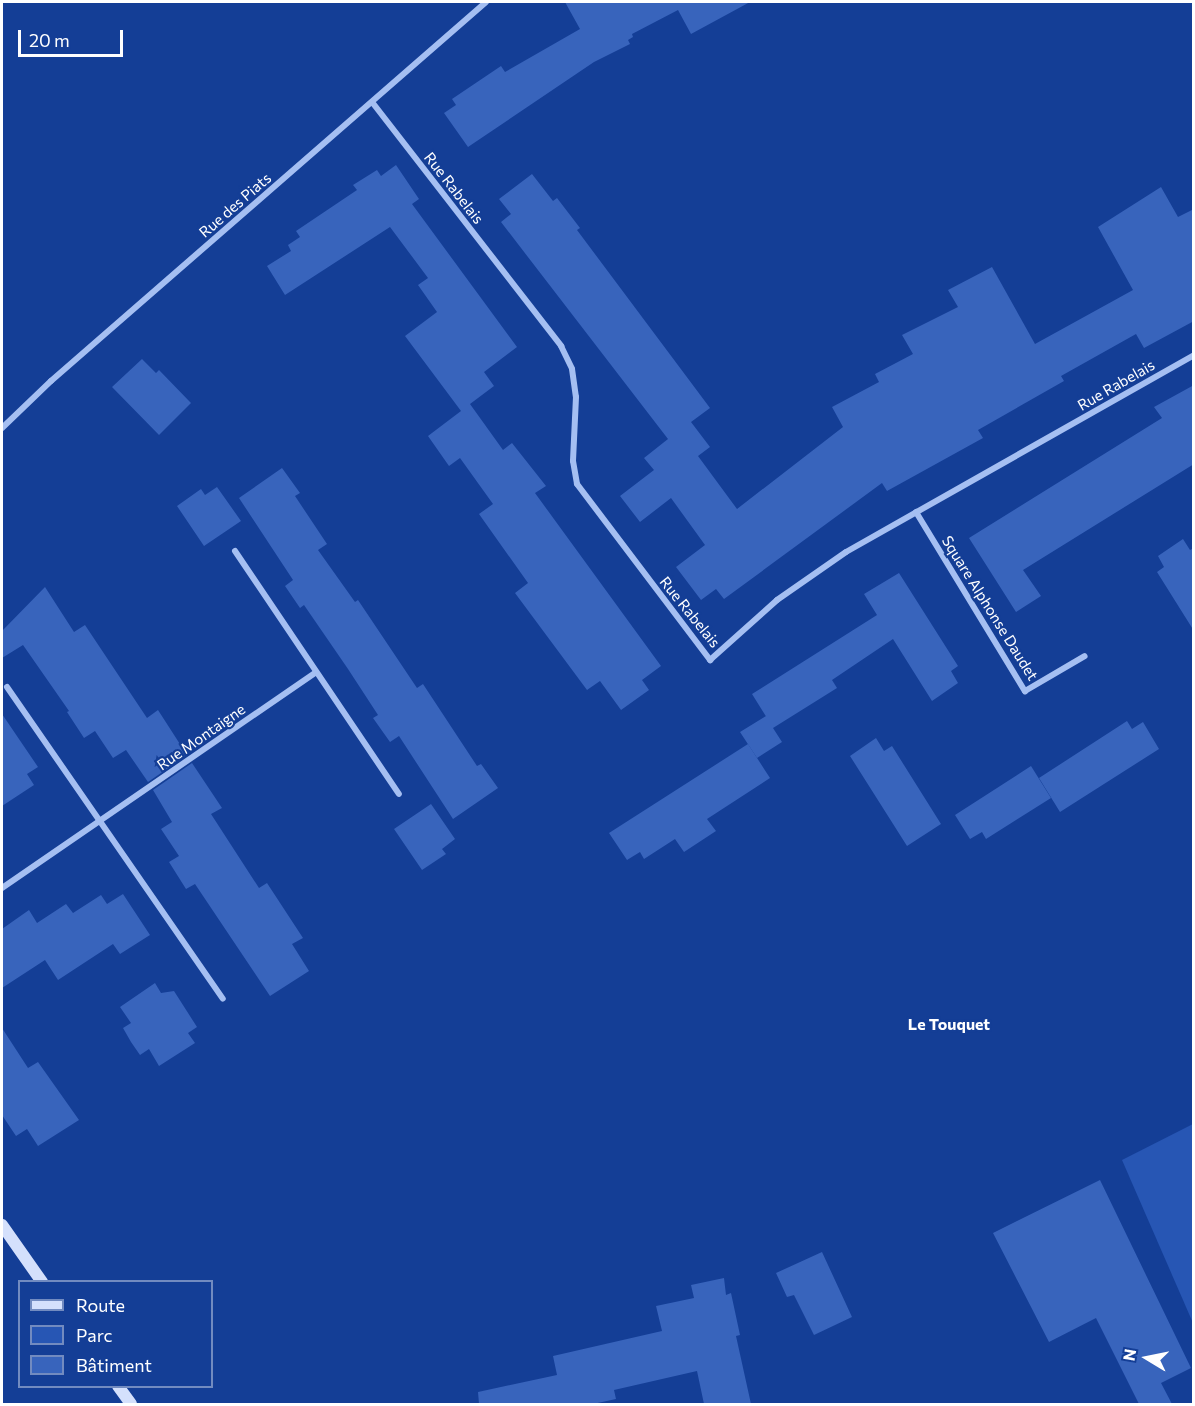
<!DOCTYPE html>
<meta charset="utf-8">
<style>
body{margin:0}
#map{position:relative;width:1195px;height:1406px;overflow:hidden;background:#143e96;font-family:Commissioner,sans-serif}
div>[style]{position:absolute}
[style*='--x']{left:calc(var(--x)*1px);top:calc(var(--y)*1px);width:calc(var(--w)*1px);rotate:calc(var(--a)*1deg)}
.green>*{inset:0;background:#2756b4}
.building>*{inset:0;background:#3864bc}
.street>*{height:6px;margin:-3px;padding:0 3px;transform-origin:3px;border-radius:3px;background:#a5bff2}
.secondary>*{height:12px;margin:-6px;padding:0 6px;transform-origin:6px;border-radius:6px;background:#d4e0fc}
span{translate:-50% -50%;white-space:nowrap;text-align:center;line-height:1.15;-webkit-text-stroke:4.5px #143e96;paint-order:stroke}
.street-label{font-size:15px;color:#fff}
.neighbourhood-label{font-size:16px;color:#fff;font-weight:700}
.frame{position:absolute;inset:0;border:3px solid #fff;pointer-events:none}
.legend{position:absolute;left:18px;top:1280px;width:195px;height:108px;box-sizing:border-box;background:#143e96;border:2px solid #728bc0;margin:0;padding:8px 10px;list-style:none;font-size:18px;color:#fff}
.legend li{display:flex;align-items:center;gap:12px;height:30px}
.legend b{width:30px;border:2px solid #728bc0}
.north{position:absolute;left:1117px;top:1328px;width:60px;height:60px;-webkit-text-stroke:4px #143e96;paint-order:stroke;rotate:280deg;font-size:16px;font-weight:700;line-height:24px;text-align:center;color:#fff}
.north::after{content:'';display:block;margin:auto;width:21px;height:27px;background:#fff;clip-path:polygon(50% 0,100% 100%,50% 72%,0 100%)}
.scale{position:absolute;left:18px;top:30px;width:105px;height:27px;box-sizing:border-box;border:3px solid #fff;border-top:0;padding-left:8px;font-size:18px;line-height:21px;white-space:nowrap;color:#fff;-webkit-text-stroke:4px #143e96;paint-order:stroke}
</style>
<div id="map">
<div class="green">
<i style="clip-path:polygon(1193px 1124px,1193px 1323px,1122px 1160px)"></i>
</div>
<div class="building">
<i style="clip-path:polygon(565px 2px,750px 2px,691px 34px,678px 10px,632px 34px,633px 37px,628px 40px,630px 44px,594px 62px,468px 147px,444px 113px,456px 105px,452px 99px,501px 66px,505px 72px,580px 29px)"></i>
<i style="clip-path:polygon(396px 165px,419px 199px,412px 204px,517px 347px,484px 372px,494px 386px,470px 404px,503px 450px,512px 443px,546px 486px,535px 493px,661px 666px,642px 680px,649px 690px,621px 710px,600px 681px,587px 690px,515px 593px,528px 583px,479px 514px,493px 504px,460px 458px,449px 466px,428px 436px,461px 411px,405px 336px,437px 312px,418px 285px,428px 278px,390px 227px,285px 295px,267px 266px,291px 251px,288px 245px,300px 237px,296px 231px,357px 190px,353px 185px,377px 170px,381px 176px)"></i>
<i style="clip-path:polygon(532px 174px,553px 201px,557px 198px,580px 228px,577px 230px,710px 408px,691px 422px,710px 447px,698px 456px,737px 509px,843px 427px,832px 407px,879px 382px,875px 374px,913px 354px,902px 335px,958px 307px,948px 290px,992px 267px,1035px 344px,1133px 290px,1098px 227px,1161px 187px,1178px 217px,1194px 209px,1194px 321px,1144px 348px,1136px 334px,1061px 376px,1064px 381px,978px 430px,983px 438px,887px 491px,882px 483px,724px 599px,716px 589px,701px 600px,676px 567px,705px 545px,671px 498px,640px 522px,620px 496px,654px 470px,644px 458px,668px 439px,501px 222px,511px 214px,499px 199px)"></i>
<i style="clip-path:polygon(142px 359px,156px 373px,159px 370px,191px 403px,159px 435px,112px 387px)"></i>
<i style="clip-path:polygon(1194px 385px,1194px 464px,1023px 570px,1041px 596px,1016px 612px,969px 538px,1162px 418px,1154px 407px)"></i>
<i style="clip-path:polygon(282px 468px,300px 493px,295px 496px,327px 544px,318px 550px,355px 602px,358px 600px,417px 688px,423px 684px,477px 766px,481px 764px,498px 788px,453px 819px,399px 736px,390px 742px,373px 718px,378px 715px,348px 669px,304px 605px,300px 608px,285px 586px,293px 580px,239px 498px)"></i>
<i style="clip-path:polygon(217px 487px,241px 521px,204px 546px,177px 506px,201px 489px,205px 495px)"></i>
<i style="clip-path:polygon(1183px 539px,1190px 550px,1194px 548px,1194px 631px,1157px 572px,1164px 567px,1158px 556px)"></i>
<i style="clip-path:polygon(899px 573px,958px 666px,951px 671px,958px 683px,932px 701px,893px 639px,832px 680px,837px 688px,773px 728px,782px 742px,757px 758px,740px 732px,766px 716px,772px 726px,752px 694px,877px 615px,864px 594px)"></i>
<i style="clip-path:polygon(45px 587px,74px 632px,85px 625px,147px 718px,158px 710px,187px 755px,148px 782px,126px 750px,113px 758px,95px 731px,84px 738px,67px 712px,69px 711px,23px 645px,2px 658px,2px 631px)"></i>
<i style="clip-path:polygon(2px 714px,38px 767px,27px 774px,34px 785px,2px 806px)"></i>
<i style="clip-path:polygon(1127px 721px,1132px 729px,1143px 722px,1159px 749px,1060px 812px,1039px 778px)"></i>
<i style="clip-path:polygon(876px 738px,884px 751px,892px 746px,941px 824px,907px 846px,850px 756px)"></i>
<i style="clip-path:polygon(748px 744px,770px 778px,707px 819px,716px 831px,684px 852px,675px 839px,644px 859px,640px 852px,627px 860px,609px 833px)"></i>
<i style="clip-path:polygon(192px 763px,222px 808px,211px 814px,259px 888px,267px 883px,303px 938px,292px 944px,309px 971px,270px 996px,195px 884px,186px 889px,169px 862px,179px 856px,161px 829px,172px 822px,153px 790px)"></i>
<i style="clip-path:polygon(1031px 766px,1051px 798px,986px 839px,982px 832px,970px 839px,955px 815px)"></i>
<i style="clip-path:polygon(431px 804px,455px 839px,442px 849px,446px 854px,422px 870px,394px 829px)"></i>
<i style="clip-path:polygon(123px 894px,150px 935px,120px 954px,113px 944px,58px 980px,45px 960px,2px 988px,2px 929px,29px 910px,37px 923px,66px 904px,73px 913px,101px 895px,107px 904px)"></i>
<i style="clip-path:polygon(155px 983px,161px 993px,174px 991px,197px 1027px,188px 1033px,195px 1043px,159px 1066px,149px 1049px,140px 1055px,131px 1042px,123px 1028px,131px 1023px,120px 1007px)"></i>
<i style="clip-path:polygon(2px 1028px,28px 1068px,38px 1062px,79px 1120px,38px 1146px,27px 1129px,16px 1136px,2px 1115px)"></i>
<i style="clip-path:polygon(1100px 1180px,1191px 1368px,1161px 1383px,1172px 1404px,1139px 1404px,1096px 1318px,1049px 1342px,993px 1233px)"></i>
<i style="clip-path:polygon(822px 1252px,852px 1317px,814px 1335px,794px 1295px,787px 1297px,776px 1273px)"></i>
<i style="clip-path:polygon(724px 1278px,726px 1295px,731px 1293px,740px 1335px,736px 1336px,751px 1404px,704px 1404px,697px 1371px,614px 1390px,616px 1399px,593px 1404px,479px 1404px,478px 1392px,557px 1375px,553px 1356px,662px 1331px,656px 1306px,694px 1298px,691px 1285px)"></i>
</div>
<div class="street">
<i style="--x:372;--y:102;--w:309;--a:52.2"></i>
<i style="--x:561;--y:346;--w:25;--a:64"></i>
<i style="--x:572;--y:369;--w:28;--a:82"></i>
<i style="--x:576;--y:397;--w:64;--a:92.7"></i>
<i style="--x:573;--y:461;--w:23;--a:80"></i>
<i style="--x:577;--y:484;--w:221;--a:52.9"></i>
<i style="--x:710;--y:660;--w:90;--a:-41.8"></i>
<i style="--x:777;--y:600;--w:84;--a:-34.8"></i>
<i style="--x:846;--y:552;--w:400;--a:-29.5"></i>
<i style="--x:2;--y:428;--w:68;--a:-43.8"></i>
<i style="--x:51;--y:381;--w:577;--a:-41.06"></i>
<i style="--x:916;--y:512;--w:210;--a:58.7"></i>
<i style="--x:1025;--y:691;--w:69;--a:-30.3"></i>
<i style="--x:235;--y:551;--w:293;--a:56"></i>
<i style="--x:7;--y:687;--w:379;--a:55.3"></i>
<i style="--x:2;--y:888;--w:381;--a:-34.5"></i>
</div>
<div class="secondary">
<i style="--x:2;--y:1225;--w:70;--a:54.9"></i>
<i style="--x:118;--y:1386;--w:22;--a:54"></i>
</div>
<div class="street-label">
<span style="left:454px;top:188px;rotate:52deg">Rue Rabelais</span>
<span style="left:235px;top:205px;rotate:-41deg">Rue des Piats</span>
<span style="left:1116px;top:385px;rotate:-30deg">Rue Rabelais</span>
<span style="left:990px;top:608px;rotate:58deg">Square Alphonse Daudet</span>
<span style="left:690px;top:612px;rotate:51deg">Rue Rabelais</span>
<span style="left:201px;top:737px;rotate:-35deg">Rue Montaigne</span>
</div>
<div class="neighbourhood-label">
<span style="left:949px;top:1024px">Le Touquet</span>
</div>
<div class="frame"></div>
<ul class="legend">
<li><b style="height:8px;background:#d4e0fc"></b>Route</li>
<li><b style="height:16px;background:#2756b4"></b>Parc</li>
<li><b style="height:16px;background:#3864bc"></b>Bâtiment</li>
</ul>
<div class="north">N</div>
<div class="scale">20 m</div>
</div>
